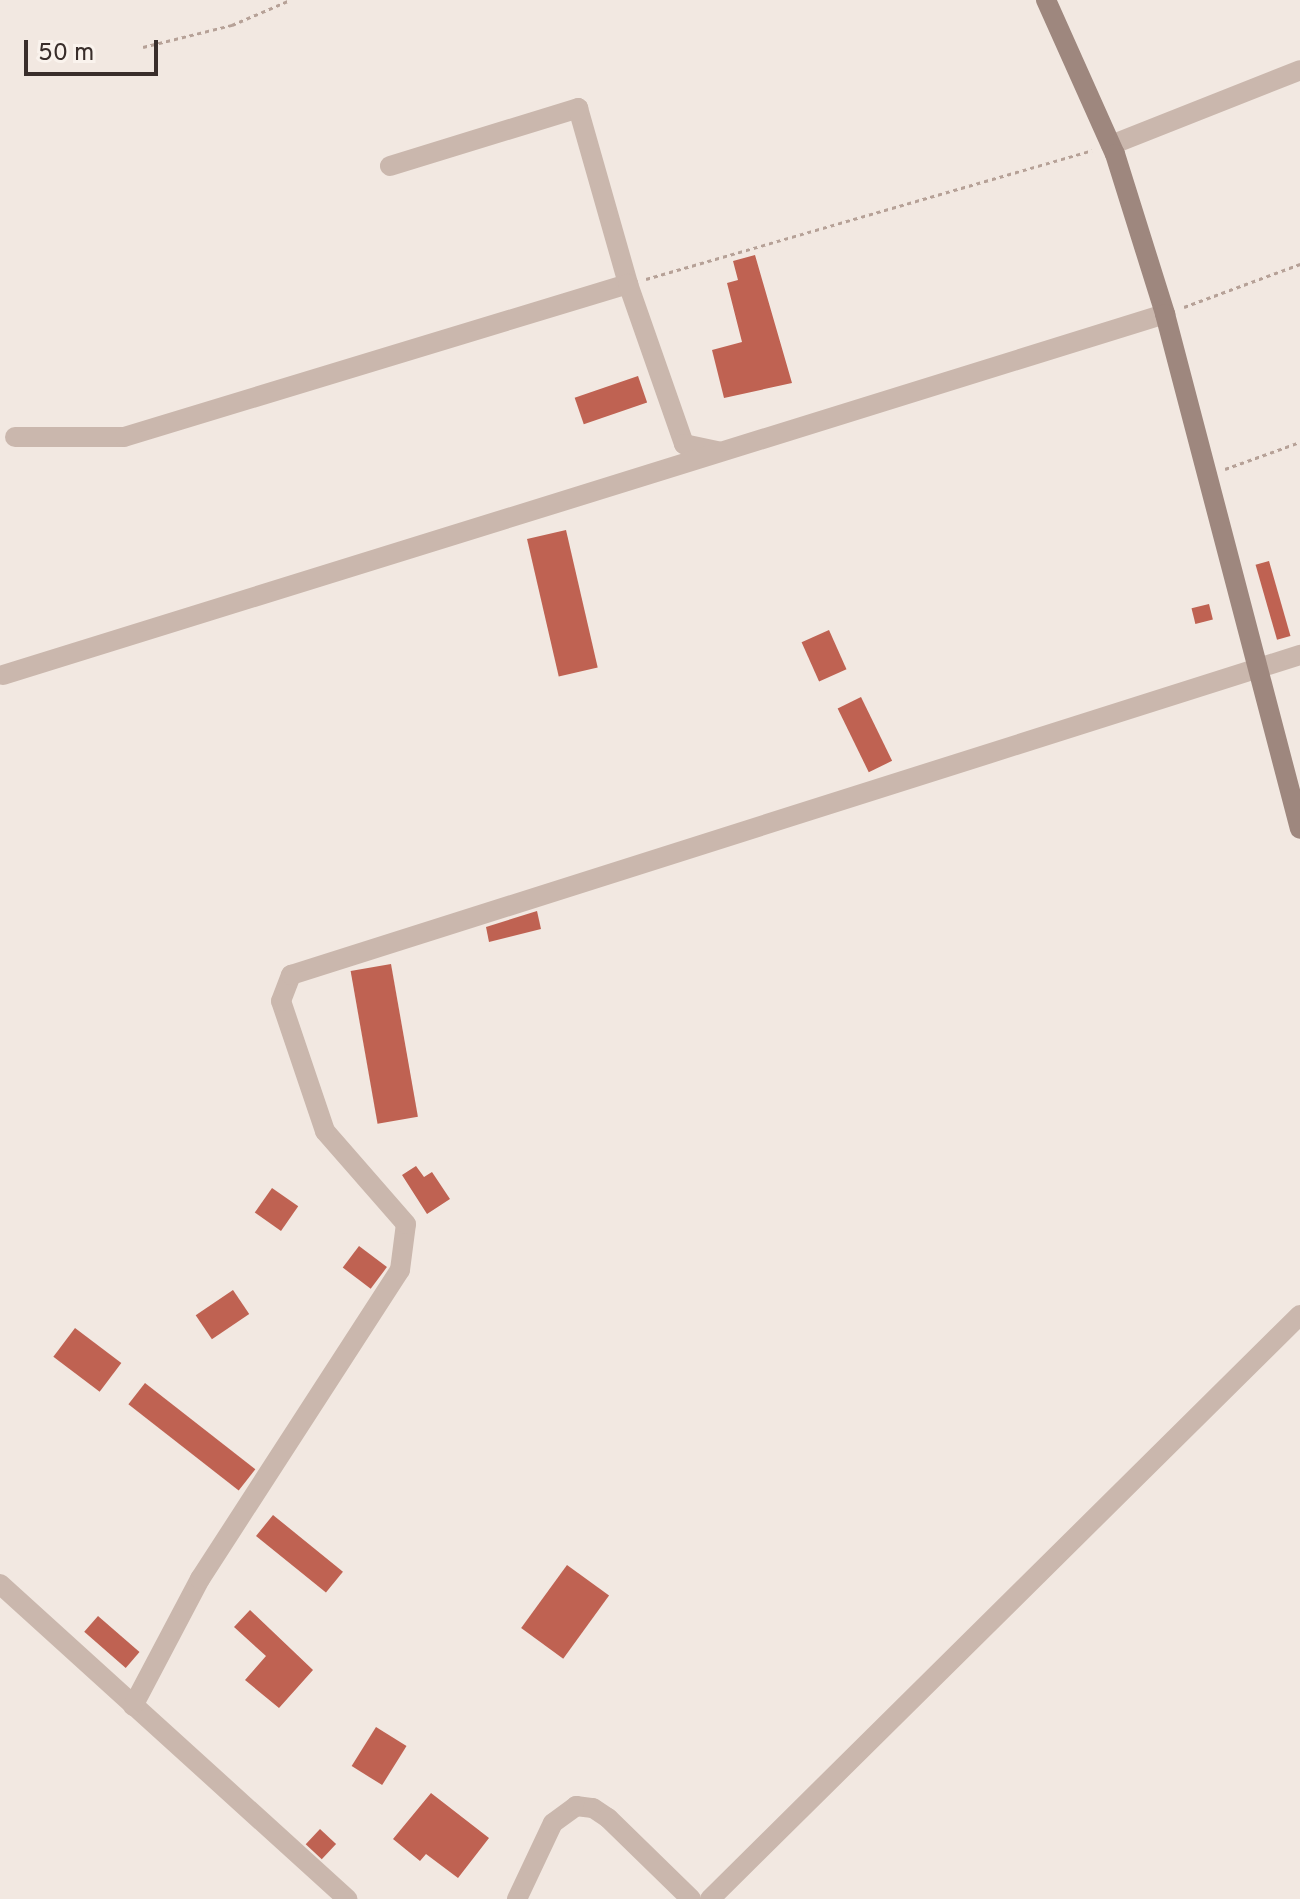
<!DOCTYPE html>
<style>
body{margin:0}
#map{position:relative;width:1300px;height:1899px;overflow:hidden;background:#f2e8e1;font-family:Overpass,sans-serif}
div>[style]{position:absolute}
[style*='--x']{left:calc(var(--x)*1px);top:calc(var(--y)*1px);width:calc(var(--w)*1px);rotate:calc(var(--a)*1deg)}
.building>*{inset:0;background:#bf6252;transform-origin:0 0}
.path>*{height:3px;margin-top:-1.5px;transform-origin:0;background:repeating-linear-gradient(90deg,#b6a197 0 4px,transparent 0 8px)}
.street>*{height:20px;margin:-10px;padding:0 10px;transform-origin:10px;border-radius:10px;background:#cab7ad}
.secondary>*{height:20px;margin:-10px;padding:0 10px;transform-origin:10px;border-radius:10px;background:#9e877e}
span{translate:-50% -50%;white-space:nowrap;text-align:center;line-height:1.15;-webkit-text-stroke:8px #faf3ed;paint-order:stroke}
.scale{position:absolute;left:24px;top:40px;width:134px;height:36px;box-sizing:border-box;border:4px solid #392e2b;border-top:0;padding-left:10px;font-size:24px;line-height:28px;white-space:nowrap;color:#392e2b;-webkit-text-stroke:6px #faf3ed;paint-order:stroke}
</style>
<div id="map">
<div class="building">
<i style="clip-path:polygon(755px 255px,792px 383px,724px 398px,712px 350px,742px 342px,727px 283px,738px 280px,733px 261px)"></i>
<i style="left:638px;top:376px;width:28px;height:67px;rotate:71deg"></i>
<i style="left:566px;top:530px;width:141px;height:40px;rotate:77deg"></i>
<i style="left:1269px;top:561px;width:78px;height:14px;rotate:74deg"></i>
<i style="left:1209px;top:604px;width:16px;height:18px;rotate:76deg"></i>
<i style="left:829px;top:630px;width:43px;height:30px;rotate:66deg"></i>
<i style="left:861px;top:697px;width:71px;height:26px;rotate:64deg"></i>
<i style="clip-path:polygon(537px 911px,541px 929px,489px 942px,486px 927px)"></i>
<i style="left:391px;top:964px;width:155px;height:41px;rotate:80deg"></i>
<i style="clip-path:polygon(416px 1166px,424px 1177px,432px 1172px,450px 1199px,427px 1214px,402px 1175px)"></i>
<i style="left:272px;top:1188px;width:32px;height:30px;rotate:35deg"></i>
<i style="left:359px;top:1246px;width:35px;height:27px;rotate:37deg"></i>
<i style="left:233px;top:1290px;width:29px;height:45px;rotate:56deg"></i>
<i style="left:75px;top:1328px;width:58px;height:36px;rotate:37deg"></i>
<i style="left:145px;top:1383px;width:140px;height:27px;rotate:38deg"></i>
<i style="left:273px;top:1515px;width:90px;height:27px;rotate:39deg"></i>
<i style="left:567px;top:1565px;width:52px;height:78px;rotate:36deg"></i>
<i style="clip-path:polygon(250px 1610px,313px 1670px,279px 1708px,245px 1680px,266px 1656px,234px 1627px)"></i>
<i style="left:98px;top:1616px;width:55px;height:21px;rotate:41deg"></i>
<i style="left:376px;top:1727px;width:36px;height:46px;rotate:32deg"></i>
<i style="clip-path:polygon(431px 1793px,489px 1838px,458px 1878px,426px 1854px,420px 1861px,393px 1839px)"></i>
<i style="left:320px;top:1829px;width:22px;height:21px;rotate:43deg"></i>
</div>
<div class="path">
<i style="--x:143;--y:47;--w:92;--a:-13.9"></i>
<i style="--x:232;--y:25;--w:63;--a:-23.3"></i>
<i style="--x:646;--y:279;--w:464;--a:-16.1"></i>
<i style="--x:1184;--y:307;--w:124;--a:-20.3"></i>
<i style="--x:1225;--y:469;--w:80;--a:-19.8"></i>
</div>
<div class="street">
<i style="--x:1111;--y:145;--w:203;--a:-21.6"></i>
<i style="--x:390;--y:166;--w:197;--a:-17.1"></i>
<i style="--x:578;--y:108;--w:183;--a:74.1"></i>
<i style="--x:15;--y:437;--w:109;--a:0"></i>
<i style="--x:124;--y:437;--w:527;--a:-16.89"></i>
<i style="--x:628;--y:284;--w:170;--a:70.7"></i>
<i style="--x:684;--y:444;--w:35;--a:12"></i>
<i style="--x:3;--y:675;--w:1217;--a:-17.26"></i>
<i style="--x:0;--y:1584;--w:469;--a:42.2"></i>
<i style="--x:133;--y:1706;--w:144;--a:-62.2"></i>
<i style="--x:200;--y:1579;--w:368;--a:-57.1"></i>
<i style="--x:400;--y:1270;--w:46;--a:-82.6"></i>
<i style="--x:406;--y:1224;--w:123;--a:-131.1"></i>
<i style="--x:325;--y:1131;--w:137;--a:-108.7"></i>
<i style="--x:281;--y:1001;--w:28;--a:-69"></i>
<i style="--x:291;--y:975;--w:1059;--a:-17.6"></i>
<i style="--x:517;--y:1899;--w:84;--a:-64.7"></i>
<i style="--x:553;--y:1823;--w:29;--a:-36"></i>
<i style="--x:576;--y:1806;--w:17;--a:7"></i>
<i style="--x:593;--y:1808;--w:18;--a:34"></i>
<i style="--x:608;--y:1818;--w:116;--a:44.3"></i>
<i style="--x:710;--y:1899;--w:830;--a:-44.71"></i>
</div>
<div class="secondary">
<i style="--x:1046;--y:0;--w:169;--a:65.9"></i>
<i style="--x:1115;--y:154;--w:168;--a:72.6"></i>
<i style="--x:1165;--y:314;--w:532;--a:75.31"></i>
</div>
<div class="scale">50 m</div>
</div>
